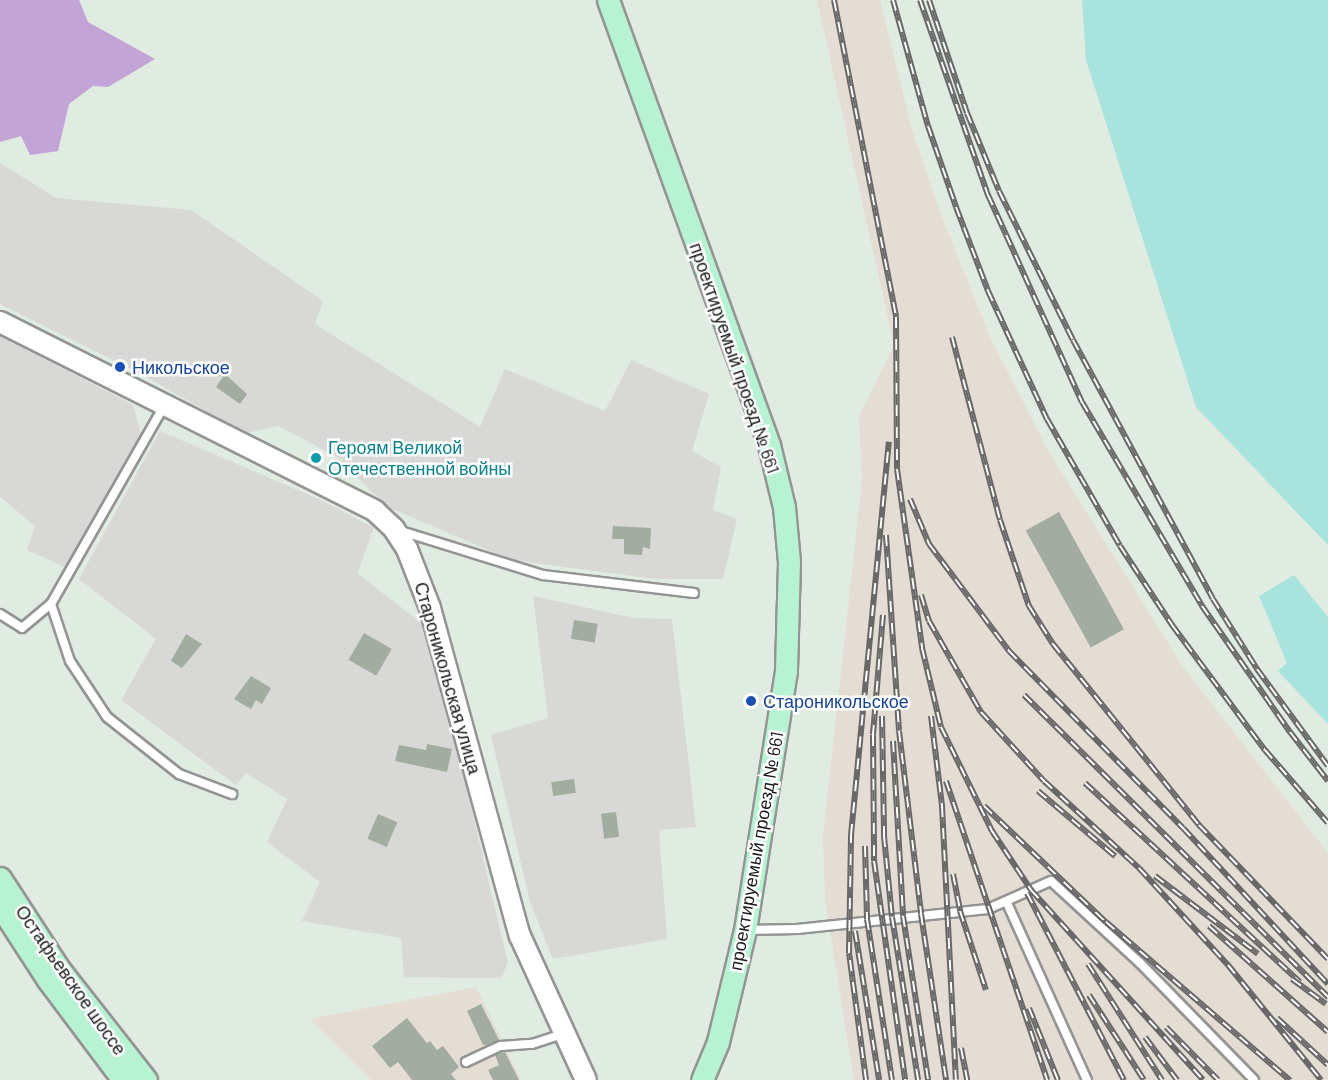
<!DOCTYPE html>
<meta charset="utf-8">
<style>
body{margin:0}
#map{position:relative;width:1328px;height:1080px;overflow:hidden;background:#e0ebe1;font-family:Barlow,sans-serif}
div>[style]{position:absolute}
[style*='--x']{left:calc(var(--x)*1px);top:calc(var(--y)*1px);width:calc(var(--w)*1px);rotate:calc(var(--a)*1deg)}
.residential>*{inset:0;background:#d8d8d7}
.industrial>*{inset:0;background:#e4ddd3}
.grass>*{inset:0;background:#a9e3dd}
.water>*{inset:0;background:#c3a4d6}
.building>*{inset:0;background:#a2aca0;transform-origin:0 0}
.roads{filter:drop-shadow(2px 0 #949494) drop-shadow(-2px 0 #949494) drop-shadow(0 2px #949494) drop-shadow(0 -2px #949494)}
.service>*{height:8px;margin:-4px;padding:0 4px;transform-origin:4px;border-radius:4px;background:#fff}
.tertiary>*{height:20px;margin:-10px;padding:0 10px;transform-origin:10px;border-radius:10px;background:#fff}
.secondary>*{height:21px;margin:-10.5px;padding:0 10.5px;transform-origin:10.5px;border-radius:10.5px;background:#b7f3d2}
.rail>*{height:6px;margin-top:-3px;transform-origin:0;background:repeating-linear-gradient(90deg,#fff 0 11px,#686868 0 22px);box-sizing:border-box;border-block:2px solid #686868}
.dots>*{width:16px;height:16px;translate:-50% -50%;box-sizing:border-box;border:3px solid #fff;border-radius:50%}
span{translate:-50% -50%;white-space:nowrap;text-align:center;line-height:1.15;-webkit-text-stroke:5px #fff;paint-order:stroke}
.street-label{font-size:18px;color:#1a1a1a}
.transit-label{font-size:18px;color:#164399}
.left{translate:0 -50%;text-align:left}
.culture-label{font-size:18px;color:#0d838f}
</style>
<div id="map">
<div class="residential">
<i style="clip-path:polygon(0 163px,56px 198px,191px 210px,323px 301px,315px 324px,480px 427px,505px 369px,605px 411px,631px 360px,709px 394px,692px 451px,721px 467px,713px 510px,737px 519px,723px 579px,656px 579px,511px 560px,386px 506px,337px 457px,279px 426px,245px 433px,137px 372px,0 304px)"></i>
<i style="clip-path:polygon(0 336px,133px 405px,141px 434px,67px 568px,27px 550px,35px 526px,0 497px)"></i>
<i style="clip-path:polygon(160px 431px,323px 501px,374px 528px,357px 573px,429px 629px,508px 963px,501px 978px,404px 977px,401px 938px,302px 921px,320px 882px,267px 842px,287px 799px,246px 773px,236px 785px,121px 700px,156px 639px,79px 579px)"></i>
<i style="clip-path:polygon(533px 596px,634px 618px,672px 619px,696px 827px,659px 830px,667px 939px,553px 959px,530px 902px,491px 735px,548px 718px)"></i>
</div>
<div class="industrial">
<i style="clip-path:polygon(817px 0,880px 0,911px 127px,940px 212px,990px 337px,1047px 449px,1183px 667px,1328px 853px,1328px 1080px,854px 1080px,825px 899px,823px 836px,862px 481px,859px 416px,894px 345px)"></i>
<i style="clip-path:polygon(476px 987px,521px 1080px,371px 1080px,310px 1019px)"></i>
</div>
<div class="grass">
<i style="clip-path:polygon(1082px 0,1328px 0,1328px 545px,1196px 407px,1086px 60px)"></i>
<i style="clip-path:polygon(1294px 575px,1328px 617px,1328px 724px,1278px 671px,1287px 663px,1259px 596px)"></i>
</div>
<div class="water">
<i style="clip-path:polygon(0 0,79px 0,88px 22px,155px 59px,108px 87px,93px 86px,69px 104px,58px 151px,30px 155px,21px 136px,0 142px)"></i>
</div>
<div class="building">
<i style="clip-path:polygon(225px 374px,247px 394px,240px 404px,216px 387px)"></i>
<i style="left:1059px;top:512px;width:134px;height:38px;rotate:61deg"></i>
<i style="clip-path:polygon(613px 526px,651px 528px,650px 549px,643px 547px,642px 555px,624px 554px,624px 539px,612px 539px)"></i>
<i style="left:574px;top:620px;width:24px;height:19px;rotate:9deg"></i>
<i style="left:364px;top:633px;width:32px;height:31px;rotate:30deg"></i>
<i style="clip-path:polygon(186px 634px,202px 644px,182px 668px,171px 661px)"></i>
<i style="clip-path:polygon(251px 676px,271px 688px,262px 704px,256px 700px,251px 709px,234px 699px)"></i>
<i style="clip-path:polygon(427px 744px,452px 749px,447px 772px,395px 761px,399px 745px,426px 750px)"></i>
<i style="left:574px;top:779px;width:14px;height:23px;rotate:82deg"></i>
<i style="left:616px;top:812px;width:25px;height:15px;rotate:83deg"></i>
<i style="left:378px;top:814px;width:21px;height:27px;rotate:23deg"></i>
<i style="clip-path:polygon(481px 1004px,499px 1040px,489px 1045px,483px 1045px,467px 1011px)"></i>
<i style="clip-path:polygon(407px 1018px,427px 1043px,430px 1041px,437px 1050px,443px 1046px,459px 1067px,451px 1074px,456px 1080px,412px 1080px,398px 1062px,390px 1068px,372px 1046px)"></i>
<i style="clip-path:polygon(505px 1052px,519px 1080px,493px 1080px,488px 1070px,499px 1065px,495px 1055px)"></i>
</div>
<div class="roads">
<div class="service">
<i style="--x:401;--y:531;--w:149;--a:17.2"></i>
<i style="--x:543;--y:575;--w:152;--a:6.8"></i>
<i style="--x:51;--y:604;--w:60;--a:71.6"></i>
<i style="--x:70;--y:661;--w:67;--a:56.5"></i>
<i style="--x:107;--y:717;--w:92;--a:38.4"></i>
<i style="--x:179;--y:774;--w:57;--a:20.7"></i>
<i style="--x:0;--y:614;--w:26;--a:32"></i>
<i style="--x:22;--y:628;--w:38;--a:-40"></i>
<i style="--x:51;--y:604;--w:228;--a:-60.3"></i>
<i style="--x:1007;--y:903;--w:194;--a:65.7"></i>
<i style="--x:746;--y:930;--w:51;--a:-1.1"></i>
<i style="--x:797;--y:929;--w:192;--a:-6"></i>
<i style="--x:988;--y:909;--w:69;--a:-24"></i>
<i style="--x:1051;--y:881;--w:121;--a:42.7"></i>
<i style="--x:1140;--y:963;--w:163;--a:45.7"></i>
<i style="--x:466;--y:1062;--w:38;--a:-25"></i>
<i style="--x:501;--y:1046;--w:31;--a:-4"></i>
<i style="--x:532;--y:1044;--w:33;--a:-18"></i>
</div>
<div class="tertiary">
<i style="--x:0;--y:322;--w:420;--a:26.7"></i>
<i style="--x:375;--y:511;--w:26;--a:43"></i>
<i style="--x:394;--y:529;--w:24;--a:57"></i>
<i style="--x:407;--y:549;--w:63;--a:68.7"></i>
<i style="--x:430;--y:608;--w:340;--a:74.7"></i>
<i style="--x:520;--y:936;--w:158;--a:65.4"></i>
</div>
<div class="secondary">
<i style="--x:608;--y:0;--w:473;--a:70.1"></i>
<i style="--x:769;--y:445;--w:64;--a:76.4"></i>
<i style="--x:784;--y:507;--w:55;--a:84.8"></i>
<i style="--x:789;--y:562;--w:109;--a:91.6"></i>
<i style="--x:786;--y:671;--w:262;--a:99"></i>
<i style="--x:745;--y:930;--w:115;--a:103.6"></i>
<i style="--x:718;--y:1042;--w:41;--a:112.8"></i>
<i style="--x:0;--y:878;--w:108;--a:57"></i>
<i style="--x:59;--y:969;--w:141;--a:51.9"></i>
<i style="--x:0;--y:906;--w:88;--a:57"></i>
<i style="--x:48;--y:980;--w:125;--a:53.1"></i>
</div>
</div>
<div class="rail">
<i style="--x:834;--y:0;--w:323;--a:78.9"></i>
<i style="--x:896;--y:317;--w:152;--a:89.6"></i>
<i style="--x:897;--y:469;--w:181;--a:82"></i>
<i style="--x:922;--y:648;--w:81;--a:76.5"></i>
<i style="--x:941;--y:727;--w:116;--a:63.9"></i>
<i style="--x:992;--y:831;--w:71;--a:56.5"></i>
<i style="--x:1031;--y:890;--w:256;--a:47.8"></i>
<i style="--x:893;--y:0;--w:131;--a:74.5"></i>
<i style="--x:928;--y:126;--w:86;--a:70.9"></i>
<i style="--x:956;--y:207;--w:90;--a:69.1"></i>
<i style="--x:988;--y:291;--w:141;--a:65.3"></i>
<i style="--x:1047;--y:419;--w:146;--a:60.1"></i>
<i style="--x:1120;--y:546;--w:95;--a:56.6"></i>
<i style="--x:1172;--y:625;--w:156;--a:53.4"></i>
<i style="--x:1265;--y:750;--w:96;--a:49.2"></i>
<i style="--x:920;--y:0;--w:207;--a:70.8"></i>
<i style="--x:988;--y:195;--w:227;--a:65.6"></i>
<i style="--x:1082;--y:402;--w:237;--a:59.5"></i>
<i style="--x:1202;--y:606;--w:154;--a:55.1"></i>
<i style="--x:1290;--y:732;--w:62;--a:52.2"></i>
<i style="--x:929;--y:0;--w:119;--a:71.4"></i>
<i style="--x:967;--y:113;--w:84;--a:67.7"></i>
<i style="--x:999;--y:191;--w:166;--a:63.6"></i>
<i style="--x:1073;--y:340;--w:294;--a:61.6"></i>
<i style="--x:1213;--y:599;--w:83;--a:57.8"></i>
<i style="--x:1257;--y:669;--w:120;--a:53.8"></i>
<i style="--x:952;--y:337;--w:189;--a:75.3"></i>
<i style="--x:1000;--y:520;--w:91;--a:71.4"></i>
<i style="--x:1029;--y:606;--w:45;--a:57.7"></i>
<i style="--x:1053;--y:644;--w:233;--a:51.1"></i>
<i style="--x:1199;--y:825;--w:186;--a:46.1"></i>
<i style="--x:910;--y:499;--w:49;--a:67.1"></i>
<i style="--x:929;--y:544;--w:134;--a:53.2"></i>
<i style="--x:1009;--y:651;--w:248;--a:45.5"></i>
<i style="--x:1183;--y:828;--w:213;--a:47.1"></i>
<i style="--x:886;--y:535;--w:196;--a:86.2"></i>
<i style="--x:899;--y:731;--w:184;--a:83.1"></i>
<i style="--x:921;--y:914;--w:168;--a:81.4"></i>
<i style="--x:921;--y:595;--w:27;--a:73"></i>
<i style="--x:929;--y:621;--w:105;--a:60.3"></i>
<i style="--x:981;--y:712;--w:93;--a:47.6"></i>
<i style="--x:1044;--y:781;--w:129;--a:42.5"></i>
<i style="--x:1139;--y:868;--w:132;--a:47.5"></i>
<i style="--x:1228;--y:965;--w:148;--a:51"></i>
<i style="--x:883;--y:615;--w:120;--a:94.8"></i>
<i style="--x:873;--y:735;--w:126;--a:89.5"></i>
<i style="--x:874;--y:861;--w:221;--a:81.9"></i>
<i style="--x:1024;--y:695;--w:429;--a:44.8"></i>
<i style="--x:882;--y:716;--w:120;--a:89"></i>
<i style="--x:884;--y:836;--w:81;--a:84.4"></i>
<i style="--x:892;--y:917;--w:165;--a:80.9"></i>
<i style="--x:931;--y:716;--w:91;--a:83"></i>
<i style="--x:942;--y:806;--w:274;--a:87.1"></i>
<i style="--x:893;--y:741;--w:175;--a:86.7"></i>
<i style="--x:903;--y:916;--w:166;--a:81.3"></i>
<i style="--x:946;--y:781;--w:316;--a:71.3"></i>
<i style="--x:1085;--y:783;--w:293;--a:42.8"></i>
<i style="--x:1038;--y:791;--w:101;--a:40.2"></i>
<i style="--x:984;--y:806;--w:168;--a:43.6"></i>
<i style="--x:1106;--y:922;--w:243;--a:40.7"></i>
<i style="--x:865;--y:846;--w:73;--a:88.4"></i>
<i style="--x:867;--y:919;--w:163;--a:81.2"></i>
<i style="--x:953;--y:874;--w:38;--a:79"></i>
<i style="--x:960;--y:911;--w:83;--a:71.8"></i>
<i style="--x:1155;--y:876;--w:129;--a:37.1"></i>
<i style="--x:1027;--y:893;--w:211;--a:62.6"></i>
<i style="--x:1209;--y:926;--w:159;--a:41.7"></i>
<i style="--x:855;--y:931;--w:151;--a:80.8"></i>
<i style="--x:1088;--y:964;--w:138;--a:57.5"></i>
<i style="--x:1292;--y:979;--w:42;--a:36.3"></i>
<i style="--x:1089;--y:995;--w:101;--a:57.1"></i>
<i style="--x:1029;--y:1008;--w:78;--a:68.1"></i>
<i style="--x:1277;--y:1018;--w:69;--a:42.7"></i>
<i style="--x:1166;--y:1027;--w:74;--a:45.5"></i>
<i style="--x:1145;--y:1037;--w:54;--a:53.3"></i>
<i style="--x:961;--y:1048;--w:33;--a:79"></i>
<i style="--x:866;--y:1080;--w:128;--a:-97.6"></i>
<i style="--x:849;--y:953;--w:118;--a:-89"></i>
<i style="--x:851;--y:835;--w:395;--a:-84.5"></i>
</div>
<div class="dots">
<i style="left:120px;top:367px;background:#1a4fb4"></i>
<i style="left:316px;top:458px;background:#0f9aa8"></i>
<i style="left:751px;top:701px;background:#1a4fb4"></i>
</div>
<div class="street-label">
<span style="left:735px;top:358px;rotate:71deg">проектируемый проезд № 661</span>
<span style="left:448px;top:678px;rotate:74deg">Староникольская улица</span>
<span style="left:756px;top:851px;rotate:-80deg">проектируемый проезд № 661</span>
<span style="left:71px;top:980px;rotate:55deg">Остафьевское шоссе</span>
</div>
<div class="transit-label">
<span class="left" style="left:132px;top:367px">Никольское</span>
<span class="left" style="left:763px;top:701px">Староникольское</span>
</div>
<div class="culture-label">
<span class="left" style="left:328px;top:458px">Героям Великой<br>Отечественной войны</span>
</div>
</div>
